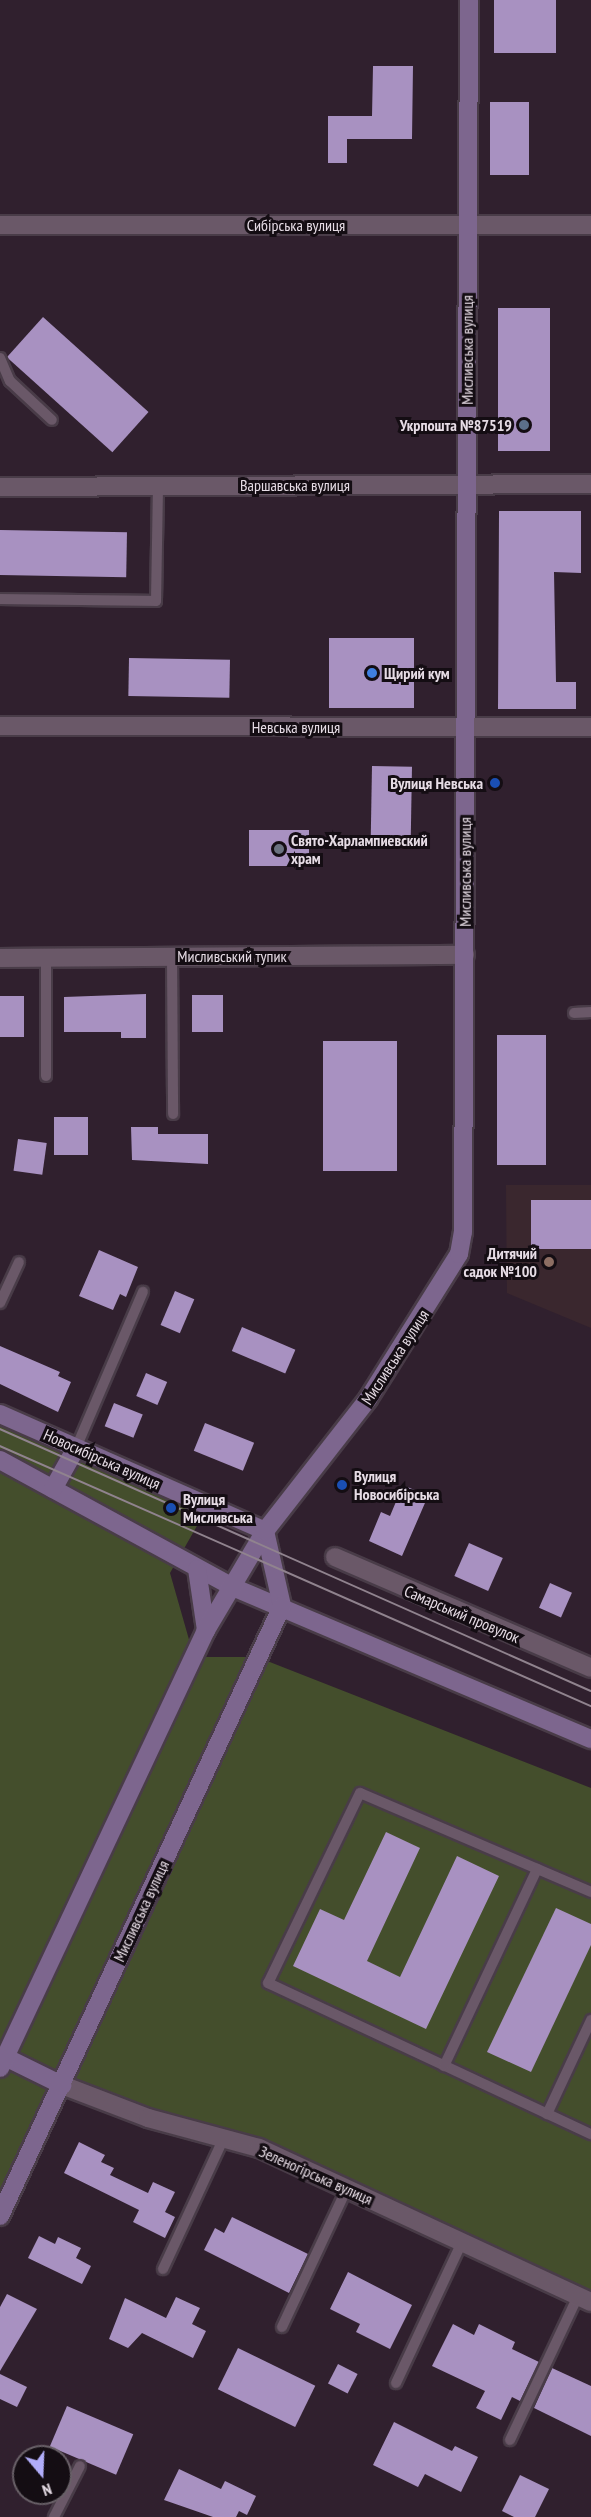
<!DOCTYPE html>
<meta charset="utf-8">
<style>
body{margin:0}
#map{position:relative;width:591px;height:2517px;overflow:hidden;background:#30202e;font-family:"PT Sans Narrow",sans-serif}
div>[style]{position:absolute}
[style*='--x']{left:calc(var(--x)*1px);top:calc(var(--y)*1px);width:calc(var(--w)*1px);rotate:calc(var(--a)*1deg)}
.education>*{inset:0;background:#3a272e}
.green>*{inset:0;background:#444e2c}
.building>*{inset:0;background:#a891c1;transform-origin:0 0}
.roads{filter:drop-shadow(2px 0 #493c48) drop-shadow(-2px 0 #493c48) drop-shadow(0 2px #493c48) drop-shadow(0 -2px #493c48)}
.lane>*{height:10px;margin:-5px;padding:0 5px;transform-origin:5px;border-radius:5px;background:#6a5868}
.street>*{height:18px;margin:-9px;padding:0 9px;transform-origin:9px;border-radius:9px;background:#6a5868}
.secondary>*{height:18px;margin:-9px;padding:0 9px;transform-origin:9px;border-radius:9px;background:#7d668e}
.tram>*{height:1.5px;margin:-0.75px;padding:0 0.75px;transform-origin:0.75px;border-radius:0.75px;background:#90838e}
.dots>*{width:16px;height:16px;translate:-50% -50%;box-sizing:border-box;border:3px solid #140d13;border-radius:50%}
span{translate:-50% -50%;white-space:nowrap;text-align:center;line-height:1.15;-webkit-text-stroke:6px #140d13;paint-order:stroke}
.street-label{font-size:16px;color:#e6dce5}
.poi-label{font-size:16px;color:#e6dce5;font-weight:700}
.right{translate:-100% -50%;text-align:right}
.left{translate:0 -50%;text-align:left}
.north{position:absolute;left:12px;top:2445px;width:60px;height:60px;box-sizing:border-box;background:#140d13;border:2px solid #686067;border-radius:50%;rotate:161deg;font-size:16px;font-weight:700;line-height:24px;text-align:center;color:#e6dce5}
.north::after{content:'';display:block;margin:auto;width:21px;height:27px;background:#b1adfa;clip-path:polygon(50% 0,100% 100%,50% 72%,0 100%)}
</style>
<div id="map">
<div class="education">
<i style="clip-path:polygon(506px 1185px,591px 1185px,591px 1328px,507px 1293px)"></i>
</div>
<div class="green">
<i style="clip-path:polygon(0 1413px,213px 1498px,170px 1573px,194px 1657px,257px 1657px,591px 1788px,591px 2302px,259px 2148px,62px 2085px,0 2216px)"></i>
</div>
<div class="building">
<i style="left:494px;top:0;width:62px;height:53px"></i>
<i style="clip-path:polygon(373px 66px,413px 66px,412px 139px,347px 139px,347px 163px,328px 163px,328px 116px,372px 116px)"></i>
<i style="left:490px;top:102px;width:39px;height:73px"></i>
<i style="left:498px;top:308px;width:52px;height:143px"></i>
<i style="left:43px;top:317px;width:142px;height:54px;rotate:42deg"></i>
<i style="clip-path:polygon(499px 511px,581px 511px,581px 573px,554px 572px,556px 682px,576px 682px,576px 709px,498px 709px)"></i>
<i style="left:0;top:530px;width:127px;height:45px;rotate:1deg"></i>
<i style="left:329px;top:638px;width:85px;height:70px"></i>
<i style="left:129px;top:658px;width:101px;height:38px;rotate:1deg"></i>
<i style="left:372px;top:766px;width:40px;height:74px;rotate:1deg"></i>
<i style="left:309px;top:830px;width:36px;height:60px;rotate:90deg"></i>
<i style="clip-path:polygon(146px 994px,146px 1038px,121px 1038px,121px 1032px,64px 1032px,64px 997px)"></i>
<i style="left:223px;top:995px;width:37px;height:31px;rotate:90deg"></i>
<i style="left:0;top:996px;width:24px;height:41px"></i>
<i style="left:497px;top:1035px;width:49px;height:130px"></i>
<i style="left:323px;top:1041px;width:74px;height:130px"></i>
<i style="left:54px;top:1117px;width:34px;height:38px"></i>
<i style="clip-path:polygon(131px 1127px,158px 1127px,158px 1134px,208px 1134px,208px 1164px,132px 1160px)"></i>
<i style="left:18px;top:1139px;width:29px;height:32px;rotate:8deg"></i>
<i style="left:591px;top:1200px;width:49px;height:60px;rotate:90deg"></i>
<i style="clip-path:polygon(99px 1250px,138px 1267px,126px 1297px,120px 1294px,113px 1310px,79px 1296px)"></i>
<i style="left:175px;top:1291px;width:21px;height:37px;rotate:23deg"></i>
<i style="left:242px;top:1327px;width:58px;height:26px;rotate:23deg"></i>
<i style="clip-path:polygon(0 1346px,60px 1372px,58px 1376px,71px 1382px,58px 1412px,0 1384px)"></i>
<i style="left:146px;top:1373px;width:23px;height:25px;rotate:23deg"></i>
<i style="left:114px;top:1403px;width:31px;height:25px;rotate:22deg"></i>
<i style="left:205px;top:1423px;width:53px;height:30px;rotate:22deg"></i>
<i style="clip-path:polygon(403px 1485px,428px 1496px,402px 1556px,369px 1541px,381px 1512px,390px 1516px)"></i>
<i style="left:469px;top:1543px;width:37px;height:36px;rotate:24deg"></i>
<i style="left:550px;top:1583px;width:24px;height:27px;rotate:24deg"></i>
<i style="clip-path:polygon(386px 1832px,420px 1848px,367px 1961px,400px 1977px,457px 1856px,499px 1876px,426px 2029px,293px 1966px,320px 1909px,344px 1920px)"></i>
<i style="clip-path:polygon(556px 1908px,591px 1924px,591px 1945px,531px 2072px,487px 2052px)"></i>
<i style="clip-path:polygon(79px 2142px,105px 2155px,101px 2162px,114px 2168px,110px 2175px,148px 2193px,153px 2182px,175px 2192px,165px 2212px,175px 2217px,165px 2238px,133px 2222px,139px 2210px,64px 2173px)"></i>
<i style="clip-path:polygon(232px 2217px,308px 2254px,289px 2293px,204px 2250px,215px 2228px,224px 2233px)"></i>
<i style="clip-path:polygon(39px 2236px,55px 2244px,58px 2237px,81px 2248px,76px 2258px,91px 2266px,82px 2284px,28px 2258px)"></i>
<i style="clip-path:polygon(348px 2272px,412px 2305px,390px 2349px,356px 2332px,360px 2324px,330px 2309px)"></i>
<i style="clip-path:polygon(7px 2294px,37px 2309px,0 2371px,0 2307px)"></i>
<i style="clip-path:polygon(176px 2297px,200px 2308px,192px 2324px,206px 2331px,193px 2358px,142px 2333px,128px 2348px,109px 2339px,125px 2298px,166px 2318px)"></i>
<i style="clip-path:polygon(453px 2324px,474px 2335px,479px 2324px,515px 2342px,512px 2349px,539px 2362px,520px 2401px,512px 2397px,501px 2420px,476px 2408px,485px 2391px,432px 2366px)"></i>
<i style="left:238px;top:2348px;width:86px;height:46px;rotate:26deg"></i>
<i style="left:338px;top:2364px;width:22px;height:22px;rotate:27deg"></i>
<i style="clip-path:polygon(552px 2368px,591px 2386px,591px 2436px,534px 2408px)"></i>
<i style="clip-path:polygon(0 2374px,27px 2387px,17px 2407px,0 2399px)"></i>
<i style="left:67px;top:2406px;width:72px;height:44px;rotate:23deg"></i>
<i style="clip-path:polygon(394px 2422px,452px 2451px,455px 2446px,478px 2457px,461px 2492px,425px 2474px,418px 2487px,373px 2465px)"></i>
<i style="clip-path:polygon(179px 2469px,221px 2489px,225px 2481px,256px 2496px,247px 2515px,239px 2511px,236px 2517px,213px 2517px,164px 2500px)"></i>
<i style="clip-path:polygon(520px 2475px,549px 2489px,535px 2517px,514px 2517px,502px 2511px)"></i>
</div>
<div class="roads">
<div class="lane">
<i style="--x:0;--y:358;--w:25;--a:67"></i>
<i style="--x:10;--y:381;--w:57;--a:42.9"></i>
<i style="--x:0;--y:599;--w:156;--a:0.7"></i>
<i style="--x:156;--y:601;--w:115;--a:-89"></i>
<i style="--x:172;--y:956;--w:158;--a:89.6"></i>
<i style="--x:46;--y:958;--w:118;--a:90"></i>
<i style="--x:574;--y:1013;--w:17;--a:-3"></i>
<i style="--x:0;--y:1303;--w:45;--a:-65.1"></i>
<i style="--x:76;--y:1448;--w:170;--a:-66.8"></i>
<i style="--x:591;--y:1892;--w:251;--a:-156.8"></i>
<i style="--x:360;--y:1793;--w:211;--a:115.8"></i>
<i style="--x:268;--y:1983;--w:357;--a:25.1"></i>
<i style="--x:444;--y:2066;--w:218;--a:-64.7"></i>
<i style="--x:547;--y:2114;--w:104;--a:-64.9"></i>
<i style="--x:163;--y:2269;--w:142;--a:-65.1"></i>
<i style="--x:282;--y:2327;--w:153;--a:-64.9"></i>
<i style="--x:396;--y:2383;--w:156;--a:-64.9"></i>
<i style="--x:510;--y:2440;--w:159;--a:-64.7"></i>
<i style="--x:54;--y:2517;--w:57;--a:-63"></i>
</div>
<div class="street">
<i style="--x:0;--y:225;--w:591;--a:0"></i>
<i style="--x:0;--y:487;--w:591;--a:-0.29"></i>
<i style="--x:0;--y:726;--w:591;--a:0.1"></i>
<i style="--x:0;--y:958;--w:465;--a:-0.4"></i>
<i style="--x:335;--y:1557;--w:279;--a:23.4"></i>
<i style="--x:62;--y:2085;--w:92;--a:21"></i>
<i style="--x:148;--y:2118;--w:115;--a:15.1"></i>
<i style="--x:259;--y:2148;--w:366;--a:24.9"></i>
</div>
<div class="secondary">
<i style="--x:0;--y:1414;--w:290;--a:23.8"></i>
<i style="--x:0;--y:1460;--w:268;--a:28.6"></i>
<i style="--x:235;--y:1588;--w:387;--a:23"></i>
<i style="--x:53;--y:1489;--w:47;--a:-60.7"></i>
<i style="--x:265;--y:1531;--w:77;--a:77.2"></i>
<i style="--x:197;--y:1569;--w:62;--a:81.6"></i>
<i style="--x:5;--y:2057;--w:64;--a:26.2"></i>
<i style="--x:0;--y:2068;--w:482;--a:-64.8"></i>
<i style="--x:205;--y:1632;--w:117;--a:-59.3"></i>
<i style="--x:265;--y:1531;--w:167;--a:-52"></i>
<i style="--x:368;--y:1399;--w:171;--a:-57.9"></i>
<i style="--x:459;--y:1254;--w:22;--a:-80"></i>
<i style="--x:463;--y:1232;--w:1232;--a:-89.72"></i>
<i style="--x:0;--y:2216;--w:672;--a:-65.19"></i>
</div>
</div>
<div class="tram">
<i style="--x:0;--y:1429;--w:646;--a:23.91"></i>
<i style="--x:0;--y:1446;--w:646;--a:23.75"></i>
</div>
<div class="dots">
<i style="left:524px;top:425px;background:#5c6f8a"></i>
<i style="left:372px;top:673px;background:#3f7fe0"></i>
<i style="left:495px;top:783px;background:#1a4fb4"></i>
<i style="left:279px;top:849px;background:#6b7280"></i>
<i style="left:549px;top:1262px;background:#8d6e63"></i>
<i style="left:342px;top:1485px;background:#1a4fb4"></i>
<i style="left:171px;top:1508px;background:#1a4fb4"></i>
</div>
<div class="street-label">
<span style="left:296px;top:225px">Сибірська вулиця</span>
<span style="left:467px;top:350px;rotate:-90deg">Мисливська вулиця</span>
<span style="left:295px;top:485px">Варшавська вулиця</span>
<span style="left:296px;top:727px">Невська вулиця</span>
<span style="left:465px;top:872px;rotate:-90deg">Мисливська вулиця</span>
<span style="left:232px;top:956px">Мисливський тупик</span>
<span style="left:395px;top:1357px;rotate:-57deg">Мисливська вулиця</span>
<span style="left:102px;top:1459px;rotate:24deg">Новосибірська вулиця</span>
<span style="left:462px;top:1614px;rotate:23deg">Самарський провулок</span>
<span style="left:141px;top:1911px;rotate:-65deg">Мисливська вулиця</span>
<span style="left:316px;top:2175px;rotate:24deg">Зеленогірська вулиця</span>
</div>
<div class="poi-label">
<span class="right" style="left:512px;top:425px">Укрпошта №87519</span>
<span class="left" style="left:384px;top:673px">Щирий кум</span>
<span class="right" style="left:483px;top:783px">Вулиця Невська</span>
<span class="left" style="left:291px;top:849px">Свято-Харлампиевский<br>храм</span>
<span class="right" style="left:537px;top:1262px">Дитячий<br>садок №100</span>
<span class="left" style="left:354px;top:1485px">Вулиця<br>Новосибірська</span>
<span class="left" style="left:183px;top:1508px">Вулиця<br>Мисливська</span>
</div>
<div class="north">N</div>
</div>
